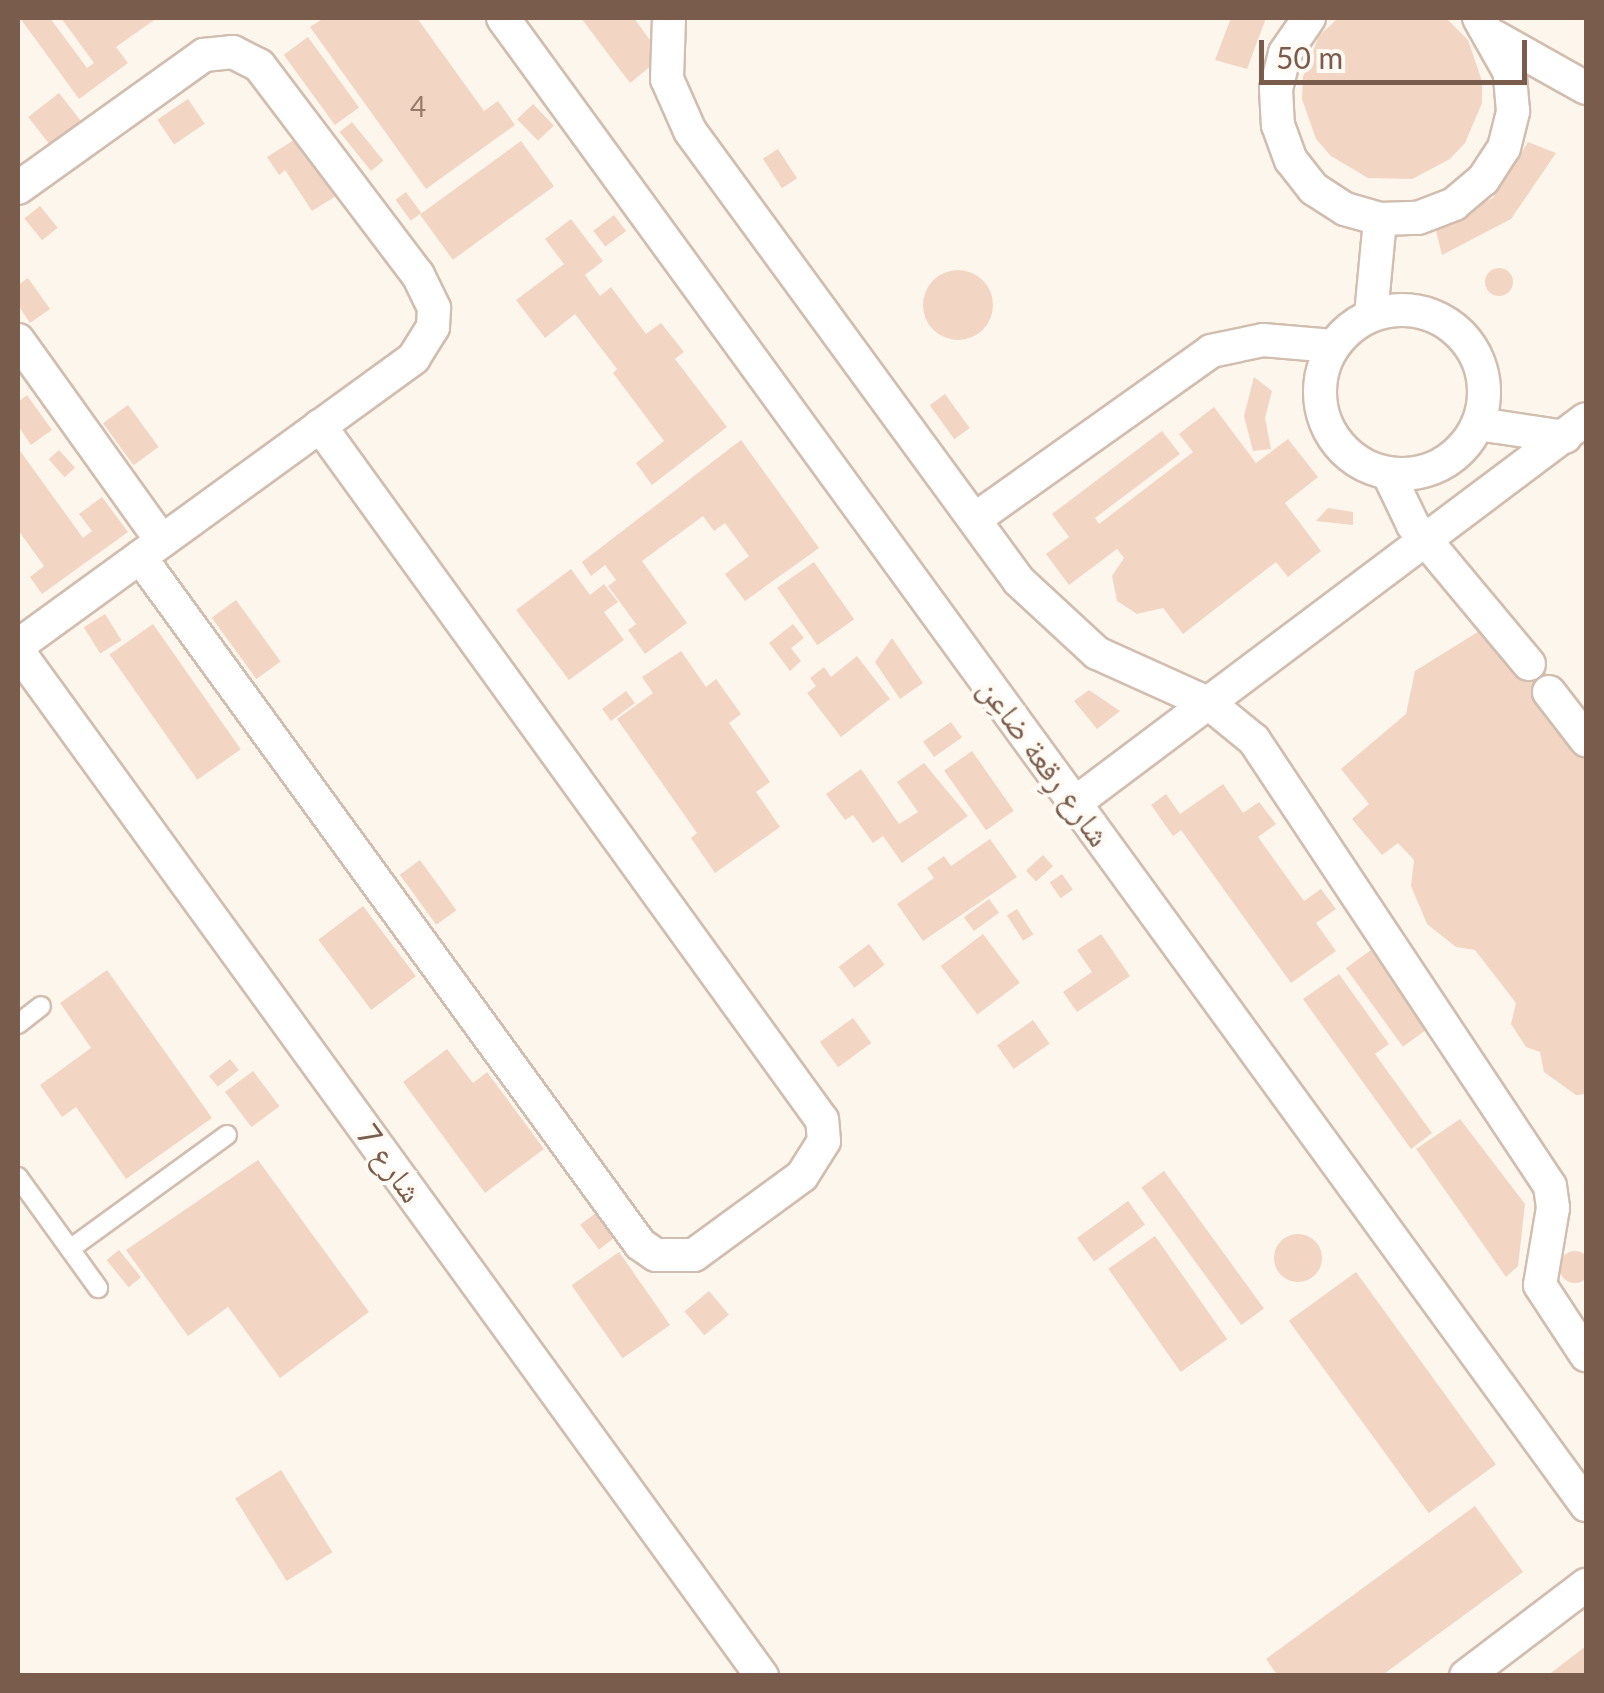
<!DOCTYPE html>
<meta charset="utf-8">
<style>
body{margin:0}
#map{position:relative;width:1604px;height:1693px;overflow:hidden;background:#fdf6ec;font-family:Lato,"Noto Naskh Arabic",sans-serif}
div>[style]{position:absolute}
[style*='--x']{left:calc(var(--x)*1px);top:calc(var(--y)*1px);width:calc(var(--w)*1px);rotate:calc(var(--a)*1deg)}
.building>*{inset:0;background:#f3d5c3;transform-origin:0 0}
.round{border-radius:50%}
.roads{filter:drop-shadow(2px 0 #d1beb0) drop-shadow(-2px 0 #d1beb0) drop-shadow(0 2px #d1beb0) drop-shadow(0 -2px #d1beb0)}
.lane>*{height:18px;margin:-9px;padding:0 9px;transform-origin:9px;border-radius:9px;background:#fff}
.street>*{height:32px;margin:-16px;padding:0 16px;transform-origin:16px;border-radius:16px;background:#fff}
.street>.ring{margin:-16px;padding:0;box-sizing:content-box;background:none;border:32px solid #fff;border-radius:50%}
span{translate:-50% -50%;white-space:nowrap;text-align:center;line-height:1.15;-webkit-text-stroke:8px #fffaf3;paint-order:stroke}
.number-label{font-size:28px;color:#987a6a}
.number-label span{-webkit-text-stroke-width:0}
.street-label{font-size:32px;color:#7a5c4d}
.frame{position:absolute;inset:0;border:20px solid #7a5c4d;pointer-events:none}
.scale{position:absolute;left:1259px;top:40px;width:268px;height:45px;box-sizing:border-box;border:5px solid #7a5c4d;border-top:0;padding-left:12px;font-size:30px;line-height:35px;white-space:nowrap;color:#7a5c4d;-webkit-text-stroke:8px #fffaf3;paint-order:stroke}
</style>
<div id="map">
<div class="building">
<i style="clip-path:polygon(20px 18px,50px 18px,87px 68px,94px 63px,61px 18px,157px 18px,116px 47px,128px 63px,79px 99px)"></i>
<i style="clip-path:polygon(324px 18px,417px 18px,484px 111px,498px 101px,515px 125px,426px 189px,310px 27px)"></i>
<i style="clip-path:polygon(581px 18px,634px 18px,662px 57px,630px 83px)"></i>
<i style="clip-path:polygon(1231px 18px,1266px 18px,1247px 69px,1215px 60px)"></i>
<i style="clip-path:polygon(1338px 18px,1446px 18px,1468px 40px,1482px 81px,1482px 103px,1465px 143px,1450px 159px,1412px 179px,1368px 178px,1331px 156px,1316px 139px,1302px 99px,1303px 77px,1319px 36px)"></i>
<i style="left:308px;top:37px;width:87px;height:30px;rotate:54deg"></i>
<i style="left:59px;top:93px;width:36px;height:39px;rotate:52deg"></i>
<i style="left:188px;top:99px;width:30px;height:37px;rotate:56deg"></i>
<i style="left:533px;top:104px;width:30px;height:22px;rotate:46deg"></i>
<i style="left:352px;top:122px;width:50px;height:16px;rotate:51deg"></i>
<i style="clip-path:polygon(297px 138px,336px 196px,312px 211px,285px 170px,279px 175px,267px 157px)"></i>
<i style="left:521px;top:141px;width:56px;height:125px;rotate:54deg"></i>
<i style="clip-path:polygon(1528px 142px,1556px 153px,1511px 219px,1442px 255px,1435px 227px,1493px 198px)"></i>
<i style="left:778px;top:149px;width:35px;height:18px;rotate:57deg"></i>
<i style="left:406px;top:192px;width:26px;height:13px;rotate:54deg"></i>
<i style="left:40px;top:206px;width:28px;height:20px;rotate:51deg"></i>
<i style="left:614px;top:215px;width:20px;height:26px;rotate:53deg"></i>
<i style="clip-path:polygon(571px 219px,603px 261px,585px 275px,600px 296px,611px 287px,646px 334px,661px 323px,684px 352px,675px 359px,727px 427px,652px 485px,636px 463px,664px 441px,613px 373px,617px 369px,575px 314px,545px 338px,516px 300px,564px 264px,545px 239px)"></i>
<i class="round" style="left:1485px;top:268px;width:28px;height:28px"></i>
<i class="round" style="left:923px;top:270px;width:70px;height:70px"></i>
<i style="clip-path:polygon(28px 278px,50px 309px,30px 323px,18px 305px,18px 285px)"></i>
<i style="clip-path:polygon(1254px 377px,1272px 391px,1265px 418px,1271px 449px,1253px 451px,1244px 416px)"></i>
<i style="left:945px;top:394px;width:42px;height:19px;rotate:54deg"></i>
<i style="clip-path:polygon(27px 395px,52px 430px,31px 445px,18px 426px,18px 402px)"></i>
<i style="left:128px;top:405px;width:52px;height:31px;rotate:54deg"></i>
<i style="clip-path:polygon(1214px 407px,1256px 463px,1288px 439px,1318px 477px,1285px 503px,1321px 551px,1288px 577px,1276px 562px,1183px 634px,1163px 608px,1137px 614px,1117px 601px,1112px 576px,1124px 558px,1117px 549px,1069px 585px,1046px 554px,1069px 537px,1052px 514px,1162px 431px,1180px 454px,1095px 518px,1099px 524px,1193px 452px,1179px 434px)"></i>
<i style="clip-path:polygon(741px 440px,819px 548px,745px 601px,725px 574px,749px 556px,725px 523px,714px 531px,703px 516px,642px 561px,687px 623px,645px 654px,628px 630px,636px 624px,608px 586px,616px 580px,605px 565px,591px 576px,582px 562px)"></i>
<i style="clip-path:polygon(18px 448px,83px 538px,92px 531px,79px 514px,102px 497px,128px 532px,42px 594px,30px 577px,44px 566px,18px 530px)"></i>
<i style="left:59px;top:450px;width:24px;height:14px;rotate:48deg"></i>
<i style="clip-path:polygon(1328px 508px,1353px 512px,1353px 525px,1316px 521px)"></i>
<i style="left:814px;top:562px;width:70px;height:45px;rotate:55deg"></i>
<i style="clip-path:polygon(571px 569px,590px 595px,604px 584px,618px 602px,604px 612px,624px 640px,569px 680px,516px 610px)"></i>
<i style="left:236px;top:600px;width:76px;height:30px;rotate:54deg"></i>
<i style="left:105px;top:614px;width:31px;height:25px;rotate:58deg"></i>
<i style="left:153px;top:624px;width:153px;height:53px;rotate:55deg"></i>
<i style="clip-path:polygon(793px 624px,804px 638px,791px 648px,801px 661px,790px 671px,769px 643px)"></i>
<i style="clip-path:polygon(1489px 625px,1551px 677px,1586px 752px,1586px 1094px,1576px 1095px,1544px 1072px,1540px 1052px,1526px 1047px,1511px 1024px,1516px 1003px,1475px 950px,1456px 947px,1427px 924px,1411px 886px,1414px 860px,1398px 843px,1382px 855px,1352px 819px,1369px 804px,1341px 769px,1406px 714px,1415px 671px)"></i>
<i style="clip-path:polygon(892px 638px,923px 683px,900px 699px,875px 662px)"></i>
<i style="clip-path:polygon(681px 651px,706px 687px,716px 679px,741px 714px,729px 723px,770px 782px,756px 792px,780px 827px,715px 873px,691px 838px,697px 833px,617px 719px,653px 693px,642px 677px)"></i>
<i style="clip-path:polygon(857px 656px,890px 699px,841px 737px,807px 693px,816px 686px,810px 678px,824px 667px,831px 677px)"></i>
<i style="clip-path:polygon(1089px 690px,1120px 711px,1097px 729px,1074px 701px)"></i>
<i style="left:626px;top:691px;width:15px;height:30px;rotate:53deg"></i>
<i style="left:951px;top:722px;width:19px;height:34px;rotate:55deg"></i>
<i style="left:972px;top:751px;width:73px;height:34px;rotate:55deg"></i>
<i style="clip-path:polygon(924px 763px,968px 816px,902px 863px,883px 836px,873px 843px,853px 815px,845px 820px,826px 794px,861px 769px,899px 824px,918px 812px,897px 782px)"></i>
<i style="clip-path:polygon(1223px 784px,1243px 813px,1259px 802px,1276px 824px,1258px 837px,1304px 901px,1321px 889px,1336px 909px,1316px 923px,1336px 951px,1291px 983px,1181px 830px,1173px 836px,1151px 805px,1166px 794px,1180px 814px)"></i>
<i style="clip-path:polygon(990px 839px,1017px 877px,923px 941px,897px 904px,934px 878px,927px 868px,944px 856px,951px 866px)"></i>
<i style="left:1043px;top:855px;width:15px;height:23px;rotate:48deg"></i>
<i style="left:420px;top:860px;width:62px;height:25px;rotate:54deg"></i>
<i style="left:1062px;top:874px;width:19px;height:15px;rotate:55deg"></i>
<i style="left:989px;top:899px;width:17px;height:31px;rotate:54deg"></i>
<i style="left:363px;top:906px;width:88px;height:56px;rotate:53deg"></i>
<i style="left:1017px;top:909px;width:30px;height:12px;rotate:57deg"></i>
<i style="left:983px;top:934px;width:61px;height:53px;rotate:53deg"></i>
<i style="clip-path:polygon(1101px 934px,1130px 976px,1077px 1012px,1063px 992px,1092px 972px,1077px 950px)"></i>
<i style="left:869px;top:944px;width:26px;height:38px;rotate:53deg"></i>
<i style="left:1371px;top:950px;width:97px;height:31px;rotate:54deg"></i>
<i style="clip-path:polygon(107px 970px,212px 1118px,126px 1179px,76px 1107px,62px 1117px,40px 1085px,91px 1048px,60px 1003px)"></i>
<i style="clip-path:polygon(1339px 974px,1389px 1044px,1375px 1054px,1432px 1133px,1411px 1149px,1303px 999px)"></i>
<i style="left:853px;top:1018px;width:31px;height:41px;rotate:54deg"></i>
<i style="left:1033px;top:1020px;width:29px;height:44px;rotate:55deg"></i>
<i style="clip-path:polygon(447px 1049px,473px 1083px,487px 1072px,544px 1149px,485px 1193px,403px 1082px)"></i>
<i style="left:230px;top:1059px;width:14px;height:27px;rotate:51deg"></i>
<i style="left:253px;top:1071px;width:44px;height:35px;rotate:53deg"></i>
<i style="clip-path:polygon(1460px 1119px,1525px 1204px,1518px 1266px,1506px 1277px,1416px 1149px)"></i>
<i style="clip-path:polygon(258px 1160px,369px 1312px,280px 1378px,228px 1307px,188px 1336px,126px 1250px)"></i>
<i style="left:1164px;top:1171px;width:170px;height:28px;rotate:54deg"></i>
<i style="left:1128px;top:1201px;width:29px;height:63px;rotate:54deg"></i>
<i style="left:597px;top:1212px;width:31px;height:21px;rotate:53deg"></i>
<i class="round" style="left:1274px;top:1234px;width:48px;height:48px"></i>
<i style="left:1155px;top:1236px;width:126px;height:57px;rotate:55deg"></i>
<i style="left:119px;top:1250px;width:35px;height:16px;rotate:51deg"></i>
<i class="round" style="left:1559px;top:1251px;width:32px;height:32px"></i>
<i style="left:619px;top:1252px;width:89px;height:58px;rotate:55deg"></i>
<i style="left:1356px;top:1272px;width:238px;height:83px;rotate:54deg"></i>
<i style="left:709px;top:1291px;width:31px;height:32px;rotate:50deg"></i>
<i style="left:281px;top:1470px;width:97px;height:54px;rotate:58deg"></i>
<i style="clip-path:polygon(1475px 1506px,1523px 1572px,1381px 1676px,1278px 1676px,1266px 1659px)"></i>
<i style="clip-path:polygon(1586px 1646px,1586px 1676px,1547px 1676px)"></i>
</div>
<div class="roads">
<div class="lane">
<i style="--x:18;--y:1024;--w:29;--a:-38"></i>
<i style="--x:18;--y:1177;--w:137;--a:54.2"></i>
<i style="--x:70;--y:1249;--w:194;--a:-36"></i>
</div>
<div class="street">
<i style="--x:503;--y:18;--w:1840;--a:53.93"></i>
<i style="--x:669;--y:18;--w:61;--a:91.9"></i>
<i style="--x:667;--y:79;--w:57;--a:66.1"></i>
<i style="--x:690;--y:131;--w:557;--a:53.83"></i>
<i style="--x:1019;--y:581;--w:106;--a:42.7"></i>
<i style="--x:1097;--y:653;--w:124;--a:24.3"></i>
<i style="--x:1210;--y:704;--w:57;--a:39.3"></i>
<i style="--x:1254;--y:740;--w:535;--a:56.43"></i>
<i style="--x:1550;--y:1186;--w:22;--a:82"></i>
<i style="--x:1553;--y:1208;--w:78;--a:99.6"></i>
<i style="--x:1540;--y:1285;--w:84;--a:56.7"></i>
<i style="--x:1309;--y:18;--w:42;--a:124.4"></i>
<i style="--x:1285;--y:53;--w:37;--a:104"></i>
<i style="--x:1276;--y:89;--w:36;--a:87"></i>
<i style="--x:1278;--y:125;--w:37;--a:70"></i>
<i style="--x:1291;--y:160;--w:37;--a:52"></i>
<i style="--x:1314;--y:189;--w:37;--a:33"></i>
<i style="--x:1345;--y:209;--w:36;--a:16"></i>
<i style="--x:1380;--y:219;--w:38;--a:-2"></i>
<i style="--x:1418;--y:218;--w:39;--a:-21"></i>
<i style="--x:1454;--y:204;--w:38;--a:-40"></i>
<i style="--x:1483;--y:180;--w:38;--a:-57"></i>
<i style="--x:1504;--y:148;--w:38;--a:-76"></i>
<i style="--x:1513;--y:111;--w:38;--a:-95"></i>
<i style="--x:1510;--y:73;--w:63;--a:-119.4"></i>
<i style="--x:1495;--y:37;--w:104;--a:29.3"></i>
<i style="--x:18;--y:188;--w:229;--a:-35.6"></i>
<i style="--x:204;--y:55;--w:29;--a:-6"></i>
<i style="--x:233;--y:52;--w:29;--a:27"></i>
<i style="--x:259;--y:65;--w:263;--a:52.9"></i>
<i style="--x:418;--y:275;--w:37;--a:64"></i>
<i style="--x:434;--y:308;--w:19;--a:93"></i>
<i style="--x:433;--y:327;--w:36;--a:122"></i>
<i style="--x:414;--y:358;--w:490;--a:144"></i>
<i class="ring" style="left:1320px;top:310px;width:132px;height:132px"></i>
<i style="--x:1371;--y:315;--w:96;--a:-84.6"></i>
<i style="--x:18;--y:340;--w:247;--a:54.4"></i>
<i style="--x:1478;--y:424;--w:88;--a:8.5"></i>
<i style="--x:1388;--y:473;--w:58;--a:64.3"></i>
<i style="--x:1413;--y:525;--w:181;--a:50.2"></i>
<i style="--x:975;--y:519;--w:290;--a:-35.4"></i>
<i style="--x:1211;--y:351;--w:53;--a:-11.9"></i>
<i style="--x:1263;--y:340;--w:70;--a:4.9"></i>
<i style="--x:140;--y:557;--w:850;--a:53.95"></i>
<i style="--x:640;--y:1244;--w:19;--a:35"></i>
<i style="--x:656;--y:1255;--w:38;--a:0"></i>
<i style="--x:694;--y:1255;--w:134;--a:-36.2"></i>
<i style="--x:802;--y:1176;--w:41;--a:-57.8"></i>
<i style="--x:824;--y:1141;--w:21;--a:-95"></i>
<i style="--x:822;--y:1120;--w:857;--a:-125.88"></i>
<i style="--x:18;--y:651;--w:1267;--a:54.03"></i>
<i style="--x:1549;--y:692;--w:61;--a:52.4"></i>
<i style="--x:1075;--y:803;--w:639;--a:-36.92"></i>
<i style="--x:1466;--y:1676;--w:151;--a:-37.2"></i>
</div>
</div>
<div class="number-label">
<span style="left:418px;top:106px">4</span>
</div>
<div class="street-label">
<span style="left:1045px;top:762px;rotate:54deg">شارع رِقعة ضاعِن</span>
<span style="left:390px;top:1163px;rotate:54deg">شارع 7</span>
</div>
<div class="frame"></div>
<div class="scale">50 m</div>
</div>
